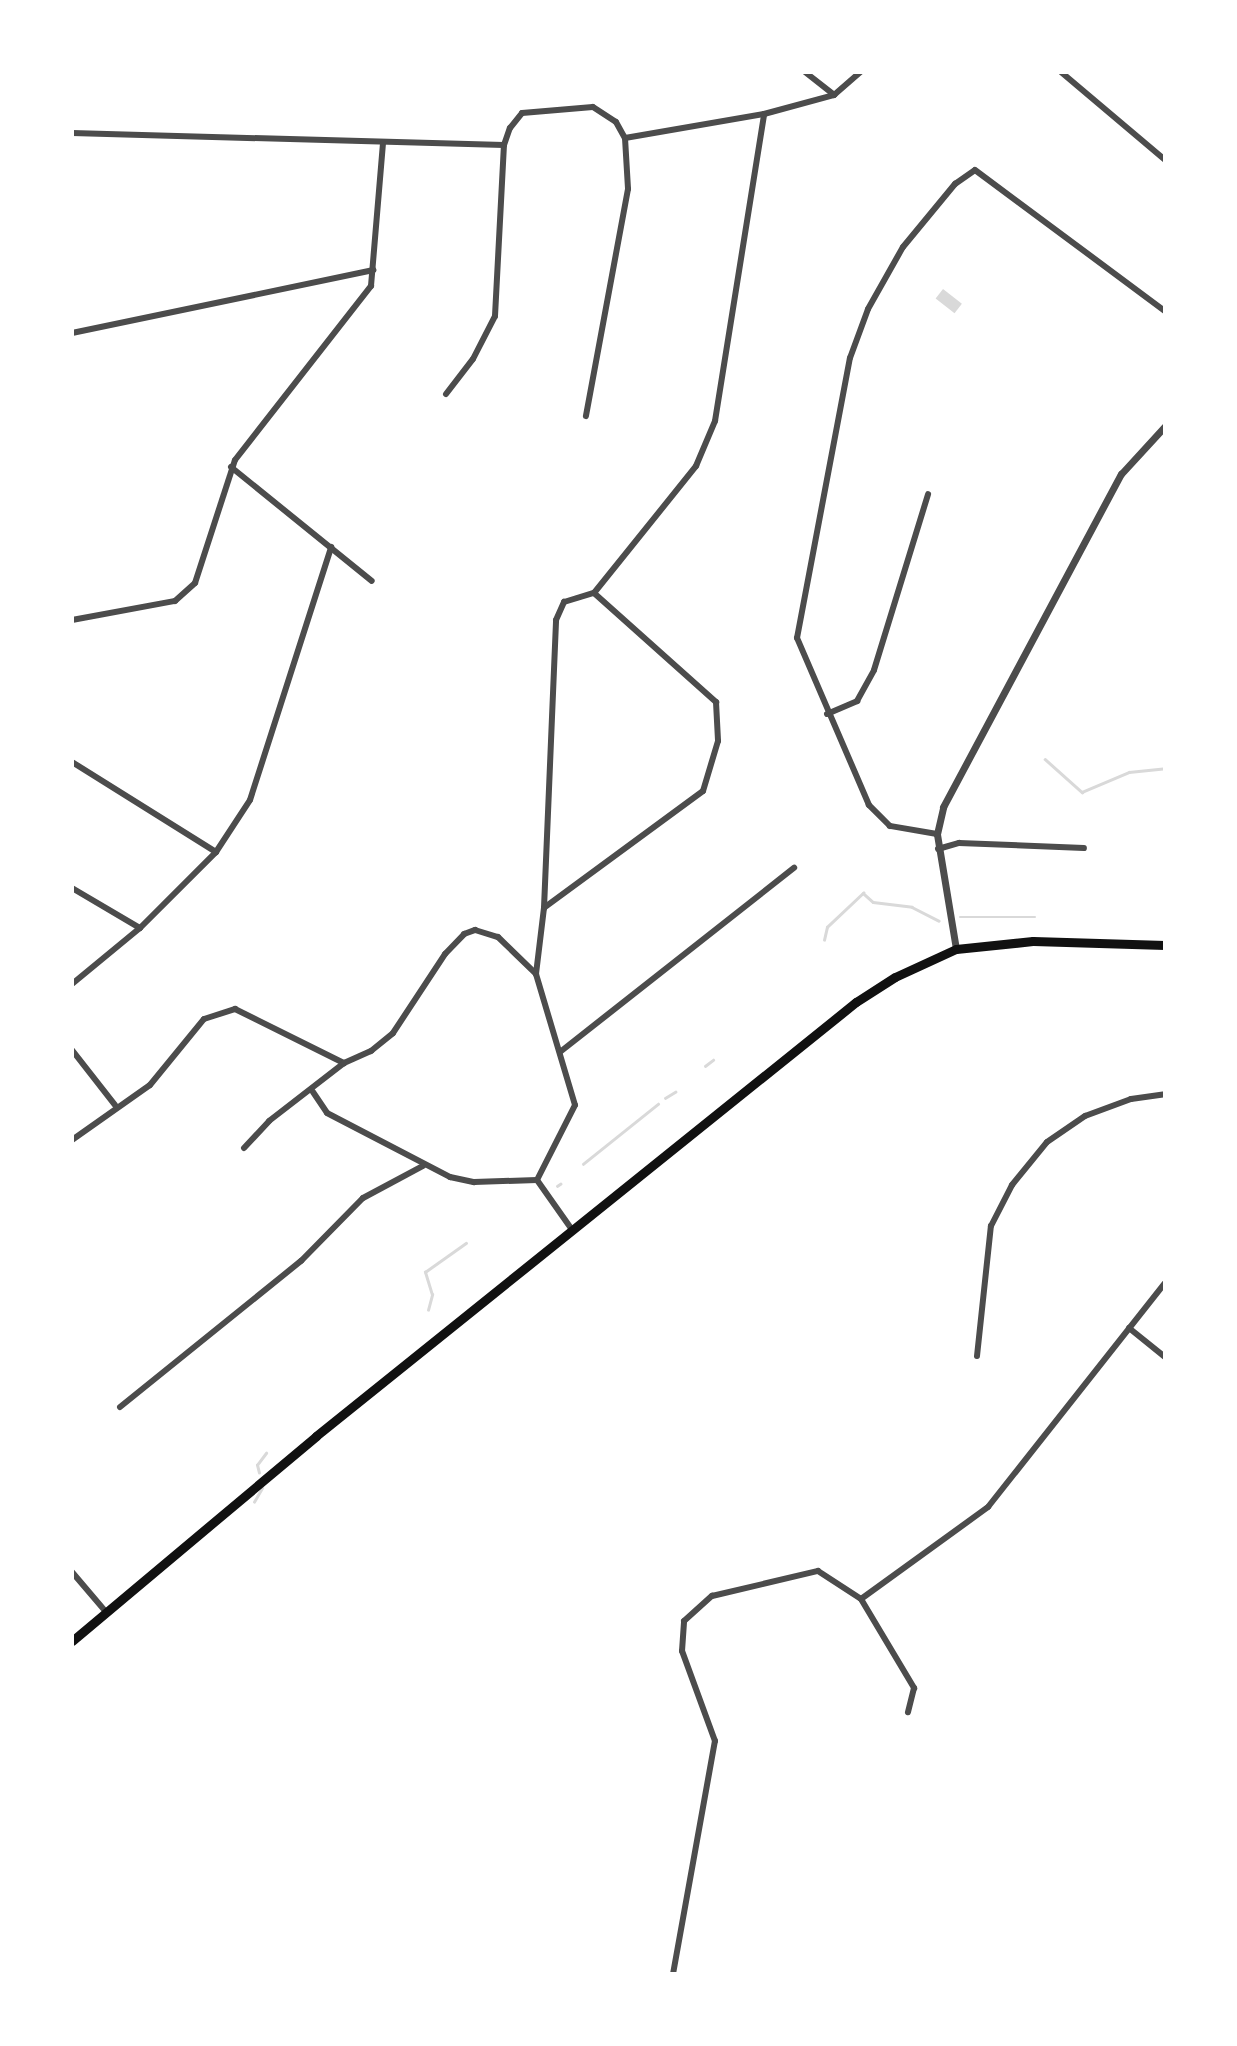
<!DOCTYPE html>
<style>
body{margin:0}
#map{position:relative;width:1237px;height:2046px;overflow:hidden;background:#fff;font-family:"Archivo Narrow",sans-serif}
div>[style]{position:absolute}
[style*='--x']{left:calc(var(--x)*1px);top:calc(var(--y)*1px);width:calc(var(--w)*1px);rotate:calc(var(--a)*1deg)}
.water>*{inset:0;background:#d9d9d9;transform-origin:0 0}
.stream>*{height:2.5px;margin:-1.25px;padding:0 1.25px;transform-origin:1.25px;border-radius:1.25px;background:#d9d9d9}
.minor>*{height:6px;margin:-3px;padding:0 3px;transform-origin:3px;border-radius:3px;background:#4c4c4c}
.tertiary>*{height:7px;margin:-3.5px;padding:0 3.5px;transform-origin:3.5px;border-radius:3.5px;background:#4c4c4c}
.primary>*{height:9px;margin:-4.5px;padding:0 4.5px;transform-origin:4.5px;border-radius:4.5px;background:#111}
span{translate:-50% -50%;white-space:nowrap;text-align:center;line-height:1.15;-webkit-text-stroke:7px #fff;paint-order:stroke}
.frame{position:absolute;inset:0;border:74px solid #fff;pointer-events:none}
</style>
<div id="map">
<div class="water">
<i style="left:943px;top:289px;width:24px;height:12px;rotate:38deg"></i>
</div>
<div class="stream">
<i style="--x:1045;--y:759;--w:50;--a:41.7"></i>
<i style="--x:1082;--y:792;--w:51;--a:-23.1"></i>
<i style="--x:1129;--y:772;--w:36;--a:-6"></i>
<i style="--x:960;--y:917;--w:75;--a:0"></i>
<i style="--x:824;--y:940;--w:13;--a:-77"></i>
<i style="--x:827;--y:927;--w:50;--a:-43.4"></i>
<i style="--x:863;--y:893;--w:13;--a:42"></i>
<i style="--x:873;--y:902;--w:39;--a:7"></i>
<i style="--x:912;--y:907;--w:30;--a:27"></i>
<i style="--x:705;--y:1066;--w:10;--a:-37"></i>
<i style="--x:665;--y:1098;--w:12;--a:-31"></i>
<i style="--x:583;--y:1164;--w:96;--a:-38.7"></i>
<i style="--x:557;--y:1186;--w:4;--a:-34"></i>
<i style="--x:428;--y:1310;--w:16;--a:-75"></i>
<i style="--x:432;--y:1295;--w:24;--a:-107"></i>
<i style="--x:425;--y:1272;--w:50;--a:-35.3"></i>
<i style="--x:259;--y:1473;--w:8;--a:-104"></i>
<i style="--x:257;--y:1465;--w:15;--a:-53"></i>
<i style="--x:254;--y:1502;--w:16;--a:-60"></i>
</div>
<div class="minor">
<i style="--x:805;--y:72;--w:37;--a:38"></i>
<i style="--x:1061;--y:72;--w:136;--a:40.2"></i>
<i style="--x:72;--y:133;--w:432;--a:1.6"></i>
<i style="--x:625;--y:138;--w:141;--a:-9.8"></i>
<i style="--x:764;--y:114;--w:73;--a:-15.2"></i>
<i style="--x:834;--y:95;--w:35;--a:-41"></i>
<i style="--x:72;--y:333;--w:308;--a:-11.8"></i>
<i style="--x:446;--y:394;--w:44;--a:-52.4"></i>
<i style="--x:473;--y:359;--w:48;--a:-62.9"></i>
<i style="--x:495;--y:316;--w:171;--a:-87"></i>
<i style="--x:504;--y:145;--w:18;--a:-71"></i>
<i style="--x:510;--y:128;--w:19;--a:-51"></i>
<i style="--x:522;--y:113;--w:71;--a:-4.8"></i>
<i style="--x:593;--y:107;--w:27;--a:33"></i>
<i style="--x:616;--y:122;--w:18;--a:61"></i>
<i style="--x:625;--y:138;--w:51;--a:86.6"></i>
<i style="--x:628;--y:189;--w:231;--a:100.5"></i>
<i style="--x:231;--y:467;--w:181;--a:39"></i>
<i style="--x:594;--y:593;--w:163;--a:-51.2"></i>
<i style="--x:696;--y:466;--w:49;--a:-67.1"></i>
<i style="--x:715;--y:421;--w:311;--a:-80.9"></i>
<i style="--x:72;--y:620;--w:105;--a:-10.5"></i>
<i style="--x:175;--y:601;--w:27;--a:-42"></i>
<i style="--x:195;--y:583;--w:129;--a:-72"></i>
<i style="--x:235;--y:460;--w:221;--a:-52"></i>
<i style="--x:371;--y:286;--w:144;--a:-85.2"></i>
<i style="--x:827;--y:714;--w:33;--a:-23"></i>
<i style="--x:857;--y:701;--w:35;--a:-61"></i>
<i style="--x:874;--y:670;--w:184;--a:-72.9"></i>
<i style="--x:72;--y:762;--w:170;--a:32"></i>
<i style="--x:937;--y:834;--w:48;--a:-170.3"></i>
<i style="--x:890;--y:826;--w:30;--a:-135"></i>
<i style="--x:869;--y:805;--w:182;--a:-113.3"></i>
<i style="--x:797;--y:638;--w:285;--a:-79.3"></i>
<i style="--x:850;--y:358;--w:52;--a:-69.8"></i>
<i style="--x:868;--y:309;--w:71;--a:-60.6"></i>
<i style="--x:903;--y:247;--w:82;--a:-50.5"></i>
<i style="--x:955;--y:184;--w:24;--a:-35"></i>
<i style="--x:975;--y:170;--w:237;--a:36.6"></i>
<i style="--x:938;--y:849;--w:22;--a:-16"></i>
<i style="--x:959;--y:843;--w:125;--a:2.3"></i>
<i style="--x:72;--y:888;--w:79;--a:30.5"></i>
<i style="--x:72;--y:984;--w:88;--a:-39.5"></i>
<i style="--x:140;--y:928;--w:107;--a:-45"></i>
<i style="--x:216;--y:852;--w:62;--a:-56.8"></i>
<i style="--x:250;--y:800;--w:266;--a:-72.2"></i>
<i style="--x:72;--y:1050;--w:70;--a:52"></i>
<i style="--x:560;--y:1052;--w:298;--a:-38.2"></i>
<i style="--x:313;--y:1092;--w:25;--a:56"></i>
<i style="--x:327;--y:1113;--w:139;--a:27.5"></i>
<i style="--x:450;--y:1177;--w:25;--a:12"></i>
<i style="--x:474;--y:1182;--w:63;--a:-1.8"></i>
<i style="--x:537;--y:1180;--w:62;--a:54.8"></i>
<i style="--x:72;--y:1140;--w:95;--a:-35.2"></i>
<i style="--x:150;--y:1085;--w:85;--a:-50.7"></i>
<i style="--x:204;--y:1019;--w:33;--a:-18"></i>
<i style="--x:235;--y:1009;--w:122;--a:26.4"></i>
<i style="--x:244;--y:1148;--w:37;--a:-47"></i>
<i style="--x:269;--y:1121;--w:95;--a:-37.7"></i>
<i style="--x:344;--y:1063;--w:30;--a:-24"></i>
<i style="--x:371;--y:1051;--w:28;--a:-39"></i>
<i style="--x:393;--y:1033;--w:95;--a:-56.6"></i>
<i style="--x:445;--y:954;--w:28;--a:-46"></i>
<i style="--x:464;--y:934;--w:12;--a:-20"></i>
<i style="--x:475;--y:930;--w:24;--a:17"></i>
<i style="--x:498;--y:937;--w:53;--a:44.2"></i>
<i style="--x:537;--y:1180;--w:84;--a:-63.1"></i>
<i style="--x:575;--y:1105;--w:137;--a:-106.6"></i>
<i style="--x:536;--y:974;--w:66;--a:-83.1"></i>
<i style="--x:544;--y:908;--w:288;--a:-87.6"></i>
<i style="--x:556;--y:620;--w:20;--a:-66"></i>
<i style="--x:564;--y:602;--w:31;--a:-17"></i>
<i style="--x:594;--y:593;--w:164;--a:41.8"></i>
<i style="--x:716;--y:702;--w:39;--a:87"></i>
<i style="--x:718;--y:741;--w:52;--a:106.7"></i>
<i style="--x:703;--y:791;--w:197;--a:143.7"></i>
<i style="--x:1129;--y:1328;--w:46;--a:38.9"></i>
<i style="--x:977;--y:1356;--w:131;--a:-83.9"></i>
<i style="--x:991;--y:1226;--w:46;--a:-62.9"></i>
<i style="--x:1012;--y:1185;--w:55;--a:-50.9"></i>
<i style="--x:1047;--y:1142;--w:46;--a:-34.4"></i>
<i style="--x:1085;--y:1116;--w:49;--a:-20.3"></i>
<i style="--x:1131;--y:1099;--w:34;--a:-8"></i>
<i style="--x:120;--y:1407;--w:233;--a:-38.9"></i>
<i style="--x:301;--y:1261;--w:88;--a:-45.5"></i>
<i style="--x:363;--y:1198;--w:68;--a:-28.1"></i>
<i style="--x:72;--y:1572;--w:52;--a:49.6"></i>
<i style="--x:861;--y:1599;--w:157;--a:-35.9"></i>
<i style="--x:988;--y:1507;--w:285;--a:-51.7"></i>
<i style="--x:673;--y:1974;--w:237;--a:-79.8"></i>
<i style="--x:715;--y:1741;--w:96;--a:-110.1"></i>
<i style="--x:682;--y:1651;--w:30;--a:-86"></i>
<i style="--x:684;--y:1621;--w:38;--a:-42"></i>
<i style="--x:712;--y:1596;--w:109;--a:-13.3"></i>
<i style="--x:818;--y:1571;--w:51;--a:33.1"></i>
<i style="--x:861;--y:1599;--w:104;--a:59.2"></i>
<i style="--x:914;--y:1688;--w:25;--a:104"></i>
</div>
<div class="tertiary">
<i style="--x:956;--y:949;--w:117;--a:-99.4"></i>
<i style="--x:937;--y:834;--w:28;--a:-77"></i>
<i style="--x:943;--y:807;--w:378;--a:-61.9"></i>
<i style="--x:1121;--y:474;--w:65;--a:-47.5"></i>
</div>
<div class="primary">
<i style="--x:72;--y:1641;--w:319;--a:-40"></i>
<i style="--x:316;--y:1436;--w:693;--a:-38.79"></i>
<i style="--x:856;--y:1002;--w:46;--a:-32.7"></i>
<i style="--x:895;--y:977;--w:67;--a:-24.7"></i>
<i style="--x:956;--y:949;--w:77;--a:-5.9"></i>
<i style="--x:1033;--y:941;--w:132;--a:1.7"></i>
</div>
<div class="frame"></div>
</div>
